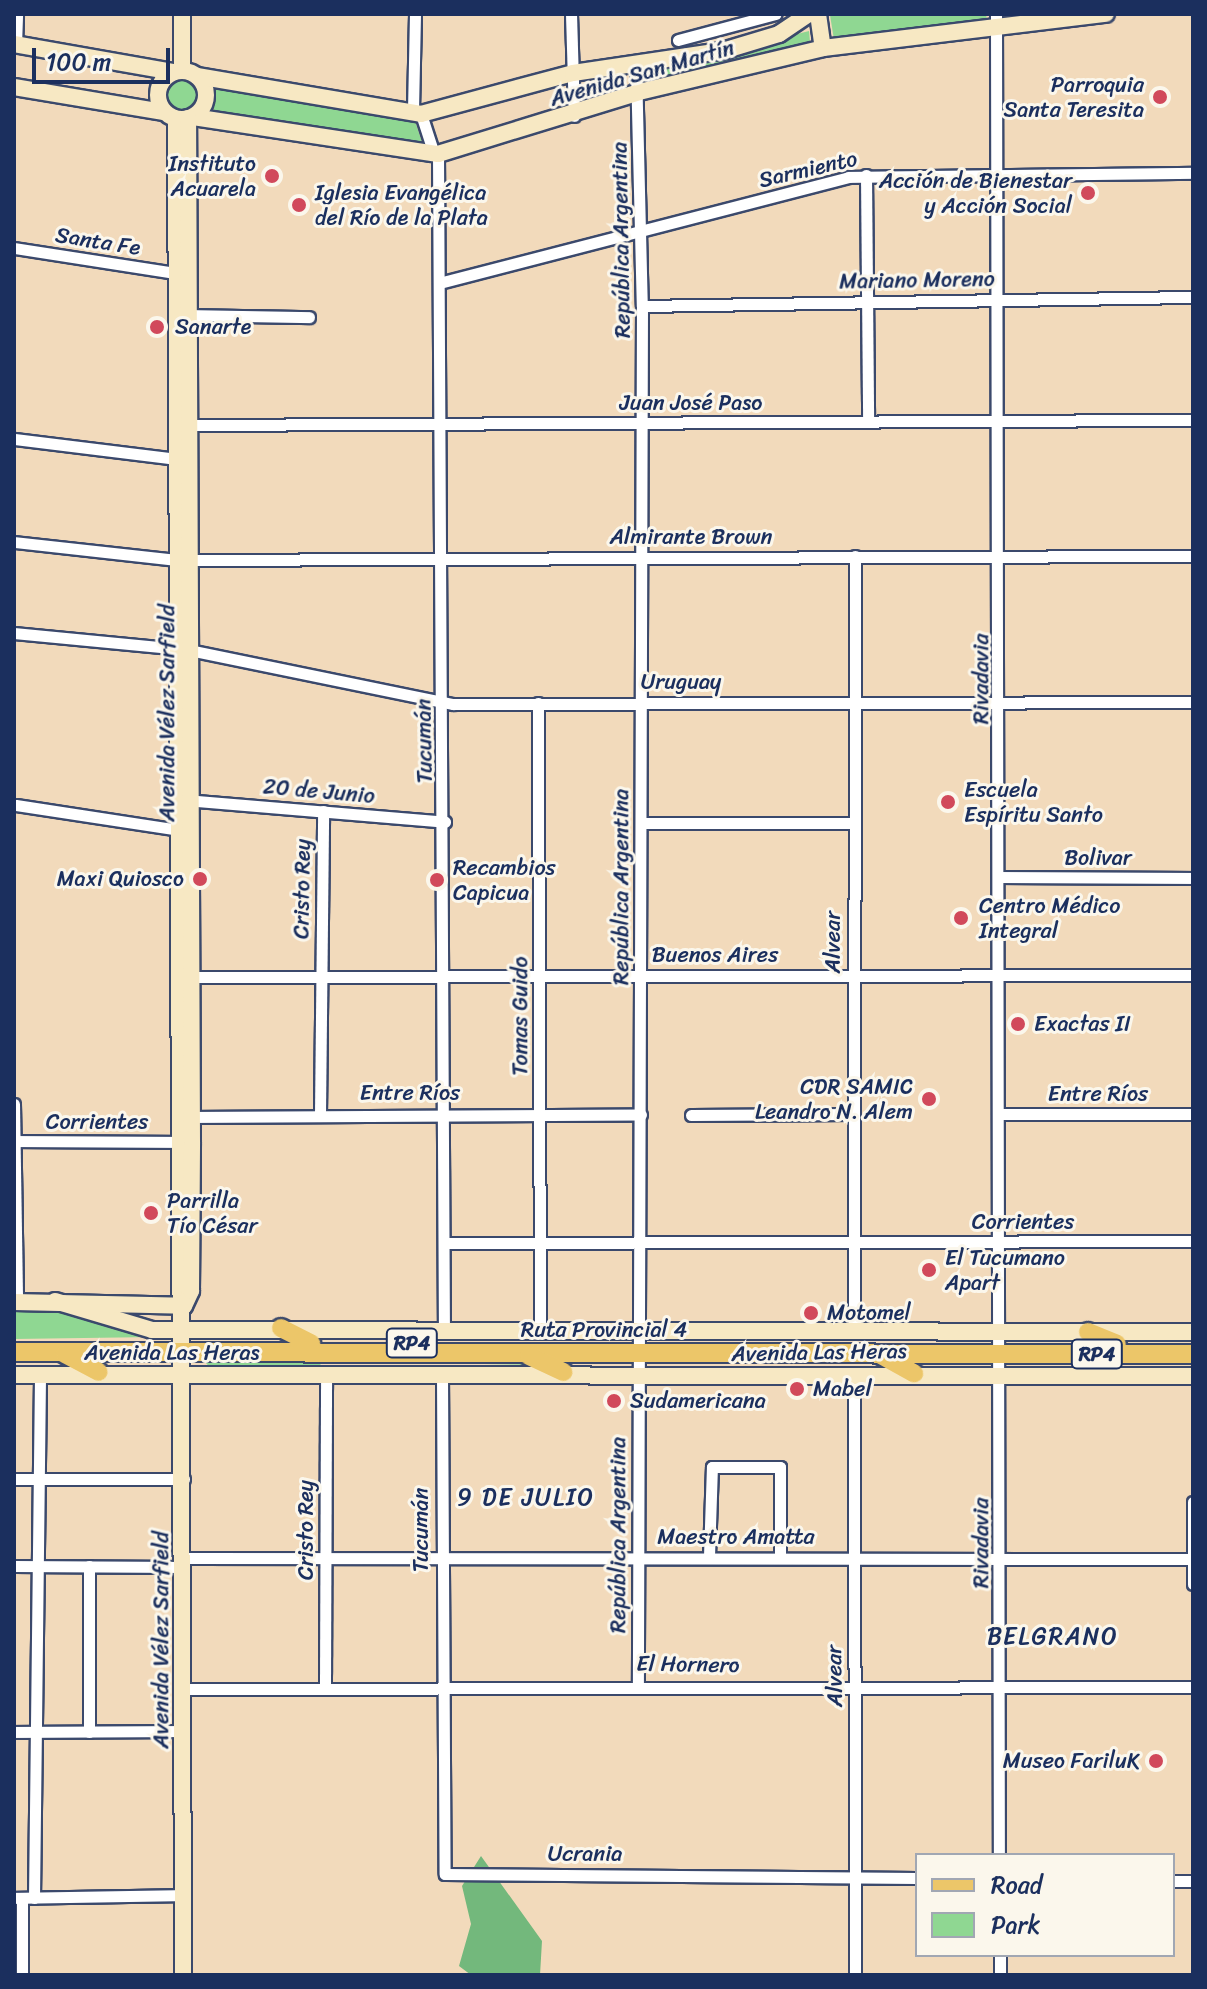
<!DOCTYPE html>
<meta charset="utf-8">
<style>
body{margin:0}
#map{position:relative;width:1207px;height:1989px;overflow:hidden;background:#f2dabb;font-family:Sriracha,sans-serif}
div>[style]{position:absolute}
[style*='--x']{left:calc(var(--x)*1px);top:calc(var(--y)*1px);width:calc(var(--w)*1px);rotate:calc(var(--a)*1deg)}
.green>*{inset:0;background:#8fd792}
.round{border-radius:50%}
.forest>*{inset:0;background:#73b87c}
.roads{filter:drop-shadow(2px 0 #3b496c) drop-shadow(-2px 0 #3b496c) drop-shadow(0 2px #3b496c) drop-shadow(0 -2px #3b496c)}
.minor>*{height:11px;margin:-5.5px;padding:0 5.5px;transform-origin:5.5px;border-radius:5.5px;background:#fff}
.secondary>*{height:16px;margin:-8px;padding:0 8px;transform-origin:8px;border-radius:8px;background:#f7e8c3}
.secondary>.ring{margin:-8px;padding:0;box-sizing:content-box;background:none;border:16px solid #f7e8c3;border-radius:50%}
.primary>*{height:18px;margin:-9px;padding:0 9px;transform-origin:9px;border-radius:9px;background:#ecc669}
.dots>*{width:22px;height:22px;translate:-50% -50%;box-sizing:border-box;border:4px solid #fbf7ec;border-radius:50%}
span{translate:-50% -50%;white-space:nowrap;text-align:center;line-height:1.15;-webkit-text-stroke:6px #fbf7ec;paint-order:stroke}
.shield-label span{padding:2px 6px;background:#fbf7ec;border:2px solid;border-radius:6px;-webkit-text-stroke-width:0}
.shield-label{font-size:20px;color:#1b2f5e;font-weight:700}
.street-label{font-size:22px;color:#1b2f5e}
.poi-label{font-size:22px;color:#1b2f5e}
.right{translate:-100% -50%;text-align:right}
.left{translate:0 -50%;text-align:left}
.neighbourhood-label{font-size:24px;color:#1b2f5e;letter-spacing:2px}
.frame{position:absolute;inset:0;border:16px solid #1b2f5e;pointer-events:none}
.legend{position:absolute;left:915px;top:1853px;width:260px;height:104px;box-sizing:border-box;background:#fbf7ec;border:2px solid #a1a7b3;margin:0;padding:10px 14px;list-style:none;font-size:24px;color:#1b2f5e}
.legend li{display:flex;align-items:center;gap:16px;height:40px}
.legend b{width:40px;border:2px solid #a1a7b3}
.scale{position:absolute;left:32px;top:48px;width:138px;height:36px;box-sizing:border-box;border:4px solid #1b2f5e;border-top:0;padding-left:10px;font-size:24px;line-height:28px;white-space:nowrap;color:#1b2f5e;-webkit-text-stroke:6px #fbf7ec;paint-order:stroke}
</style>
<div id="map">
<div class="green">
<i style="clip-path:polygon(986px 14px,987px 21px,835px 46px,830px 15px)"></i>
<i style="clip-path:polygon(809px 31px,810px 42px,643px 90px,642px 74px)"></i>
<i class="round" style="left:164px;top:77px;width:36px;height:36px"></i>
<i style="clip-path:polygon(213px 86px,414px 118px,422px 142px,214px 112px)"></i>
<i style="clip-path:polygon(14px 1306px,38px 1306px,154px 1337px,14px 1339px)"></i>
<i style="clip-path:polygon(522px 1357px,539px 1365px,323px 1361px,318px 1368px,211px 1369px,206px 1363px)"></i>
</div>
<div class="forest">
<i style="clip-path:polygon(481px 1856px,542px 1941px,540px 1975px,471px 1975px,459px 1966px,471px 1924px,462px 1886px)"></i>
</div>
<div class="roads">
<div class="minor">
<i style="--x:571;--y:14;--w:102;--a:88.3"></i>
<i style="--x:996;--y:14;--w:1841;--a:89.91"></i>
<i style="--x:678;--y:40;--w:101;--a:-14.9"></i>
<i style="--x:16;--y:45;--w:31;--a:-88"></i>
<i style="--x:636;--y:68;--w:238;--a:88.6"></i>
<i style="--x:642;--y:306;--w:1377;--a:90.17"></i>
<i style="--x:413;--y:110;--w:96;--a:-88.8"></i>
<i style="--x:421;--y:114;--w:42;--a:72"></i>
<i style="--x:438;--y:154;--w:1174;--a:89.71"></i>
<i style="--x:866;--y:175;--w:247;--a:89.5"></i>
<i style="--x:14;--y:248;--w:169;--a:8.8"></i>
<i style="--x:443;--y:282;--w:418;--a:-14.5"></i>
<i style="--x:848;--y:177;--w:345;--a:-0.7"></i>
<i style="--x:642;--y:306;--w:551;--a:-0.94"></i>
<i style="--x:190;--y:315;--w:119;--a:1"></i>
<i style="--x:189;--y:425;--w:1004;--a:-0.29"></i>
<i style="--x:14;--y:439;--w:171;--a:7"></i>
<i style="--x:14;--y:542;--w:163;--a:6.3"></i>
<i style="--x:176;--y:560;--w:1017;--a:-0.23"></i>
<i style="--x:14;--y:633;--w:176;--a:5.5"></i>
<i style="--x:189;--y:650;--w:269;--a:11.6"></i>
<i style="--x:453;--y:704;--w:740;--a:-0.15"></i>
<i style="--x:538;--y:703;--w:626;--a:89.82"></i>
<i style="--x:185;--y:800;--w:261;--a:4.8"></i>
<i style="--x:16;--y:805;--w:171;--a:8.7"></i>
<i style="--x:641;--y:823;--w:213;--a:0"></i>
<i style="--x:1003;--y:877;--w:190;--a:0.3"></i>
<i style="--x:186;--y:977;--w:1007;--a:-0.11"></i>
<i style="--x:14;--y:1104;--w:198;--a:89.1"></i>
<i style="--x:320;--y:1113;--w:302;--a:-89.4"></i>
<i style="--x:1002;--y:1114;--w:191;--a:0"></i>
<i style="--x:691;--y:1115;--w:161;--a:-0.4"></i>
<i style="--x:187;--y:1117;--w:454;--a:-0.3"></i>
<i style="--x:14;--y:1141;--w:171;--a:0.3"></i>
<i style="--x:447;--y:1243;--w:746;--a:-0.15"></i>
<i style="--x:854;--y:1328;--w:772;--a:-89.93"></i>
<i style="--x:442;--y:1376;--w:498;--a:89.7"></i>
<i style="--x:445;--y:1874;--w:472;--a:0.5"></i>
<i style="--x:854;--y:1376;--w:599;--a:89.9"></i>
<i style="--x:14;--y:1479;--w:170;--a:0"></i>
<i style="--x:1193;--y:1502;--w:82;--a:90"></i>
<i style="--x:709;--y:1556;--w:89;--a:-88.1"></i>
<i style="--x:712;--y:1467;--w:68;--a:0"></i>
<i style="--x:780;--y:1467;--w:90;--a:90"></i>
<i style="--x:184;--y:1558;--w:1009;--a:0.06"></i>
<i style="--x:14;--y:1566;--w:169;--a:0.3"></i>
<i style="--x:89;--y:1566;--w:166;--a:90"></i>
<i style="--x:325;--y:1685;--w:309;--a:-89.8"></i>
<i style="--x:183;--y:1689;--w:1010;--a:-0.11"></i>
<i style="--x:14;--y:1732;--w:169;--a:-0.3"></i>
<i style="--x:1173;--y:1881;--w:20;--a:0"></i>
<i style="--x:14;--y:1898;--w:170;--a:-1"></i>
<i style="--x:34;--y:1898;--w:522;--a:-89.34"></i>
<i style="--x:1000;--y:1955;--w:20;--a:90"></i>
<i style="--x:22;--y:1975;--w:77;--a:-90"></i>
</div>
<div class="secondary">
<i style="--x:818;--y:14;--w:34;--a:82"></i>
<i style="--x:14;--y:44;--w:161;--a:10"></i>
<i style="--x:182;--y:70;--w:56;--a:-90"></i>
<i class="ring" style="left:158px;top:71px;width:32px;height:32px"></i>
<i style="--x:197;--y:76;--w:227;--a:9.6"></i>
<i style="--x:421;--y:114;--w:157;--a:-15.1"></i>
<i style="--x:573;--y:73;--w:155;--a:-8.5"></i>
<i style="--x:726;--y:50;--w:55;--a:-16.8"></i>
<i style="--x:779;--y:34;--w:36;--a:-34"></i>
<i style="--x:14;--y:87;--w:152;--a:9.5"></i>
<i style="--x:193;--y:117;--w:248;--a:8.6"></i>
<i style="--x:438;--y:154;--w:210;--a:-17.1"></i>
<i style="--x:639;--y:92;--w:189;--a:-13.4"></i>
<i style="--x:823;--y:48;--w:285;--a:-6.9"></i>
<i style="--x:176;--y:119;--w:1856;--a:89.78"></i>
<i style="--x:55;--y:1301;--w:101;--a:16.6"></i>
<i style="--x:152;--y:1330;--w:1041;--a:0.11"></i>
<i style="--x:14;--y:1302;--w:170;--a:1.3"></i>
<i style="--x:184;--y:1306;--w:17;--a:-65"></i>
<i style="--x:191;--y:1291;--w:149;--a:-89.6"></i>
<i style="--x:192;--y:1142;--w:1024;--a:-90.22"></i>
<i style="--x:14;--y:1375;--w:1179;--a:0.05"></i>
</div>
<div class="primary">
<i style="--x:281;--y:1328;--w:34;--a:27"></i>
<i style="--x:1088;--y:1332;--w:31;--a:22"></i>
<i style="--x:14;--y:1352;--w:1179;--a:0.1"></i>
<i style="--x:65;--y:1354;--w:38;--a:28"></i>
<i style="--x:881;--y:1355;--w:38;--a:29"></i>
<i style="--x:529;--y:1356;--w:38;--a:25"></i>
</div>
</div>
<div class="dots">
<i style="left:1160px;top:97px;background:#d1495b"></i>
<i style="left:272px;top:176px;background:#d1495b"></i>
<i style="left:1088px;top:193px;background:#d1495b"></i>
<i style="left:299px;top:205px;background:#d1495b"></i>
<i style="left:157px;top:327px;background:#d1495b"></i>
<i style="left:948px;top:802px;background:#d1495b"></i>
<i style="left:200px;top:879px;background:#d1495b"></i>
<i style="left:437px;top:880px;background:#d1495b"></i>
<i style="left:961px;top:918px;background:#d1495b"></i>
<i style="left:1018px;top:1024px;background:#d1495b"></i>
<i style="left:929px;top:1099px;background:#d1495b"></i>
<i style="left:151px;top:1213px;background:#d1495b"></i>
<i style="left:929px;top:1270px;background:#d1495b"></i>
<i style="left:811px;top:1313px;background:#d1495b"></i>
<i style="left:797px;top:1389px;background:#d1495b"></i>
<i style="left:614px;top:1401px;background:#d1495b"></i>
<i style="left:1156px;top:1761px;background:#d1495b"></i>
</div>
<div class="shield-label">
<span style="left:412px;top:1343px">RP4</span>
<span style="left:1097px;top:1354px">RP4</span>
</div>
<div class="street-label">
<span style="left:642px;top:73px;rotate:-16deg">Avenida San Martín</span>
<span style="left:808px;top:169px;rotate:-13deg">Sarmiento</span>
<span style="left:621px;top:240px;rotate:-91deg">República Argentina</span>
<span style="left:98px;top:241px;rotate:9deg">Santa Fe</span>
<span style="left:917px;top:280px;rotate:-1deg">Mariano Moreno</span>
<span style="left:691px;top:403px">Juan José Paso</span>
<span style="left:691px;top:537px">Almirante Brown</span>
<span style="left:981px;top:679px;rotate:-90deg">Rivadavia</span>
<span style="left:681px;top:682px">Uruguay</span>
<span style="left:167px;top:713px;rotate:-90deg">Avenida Vélez Sarfield</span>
<span style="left:424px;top:741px;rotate:-91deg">Tucumán</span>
<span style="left:319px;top:791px;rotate:5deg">20 de Junio</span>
<span style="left:1098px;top:858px">Bolivar</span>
<span style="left:621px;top:887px;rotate:-90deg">República Argentina</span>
<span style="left:302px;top:889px;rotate:-89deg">Cristo Rey</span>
<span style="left:833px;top:942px;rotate:-90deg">Alvear</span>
<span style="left:715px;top:955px">Buenos Aires</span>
<span style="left:520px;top:1016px;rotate:-90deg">Tomas Guido</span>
<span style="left:410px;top:1093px">Entre Ríos</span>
<span style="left:1098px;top:1094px">Entre Ríos</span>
<span style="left:97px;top:1122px">Corrientes</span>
<span style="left:1023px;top:1222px">Corrientes</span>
<span style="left:604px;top:1330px">Ruta Provincial 4</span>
<span style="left:819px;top:1352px;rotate:-1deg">Avenida Las Heras</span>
<span style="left:172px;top:1353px">Avenida Las Heras</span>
<span style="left:306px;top:1530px;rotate:-90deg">Cristo Rey</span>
<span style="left:421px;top:1530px;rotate:-90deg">Tucumán</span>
<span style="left:618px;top:1535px;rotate:-90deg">República Argentina</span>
<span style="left:736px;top:1537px">Maestro Amatta</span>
<span style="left:981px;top:1543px;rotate:-90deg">Rivadavia</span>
<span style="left:161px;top:1640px;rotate:-90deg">Avenida Vélez Sarfield</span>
<span style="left:688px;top:1664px;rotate:1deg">El Hornero</span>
<span style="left:834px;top:1676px;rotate:-91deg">Alvear</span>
<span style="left:585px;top:1854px">Ucrania</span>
</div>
<div class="poi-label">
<span class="right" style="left:1144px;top:97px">Parroquia<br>Santa Teresita</span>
<span class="right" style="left:256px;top:176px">Instituto<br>Acuarela</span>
<span class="right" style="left:1072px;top:193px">Acción de Bienestar<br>y Acción Social</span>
<span class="left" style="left:315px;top:205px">Iglesia Evangélica<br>del Río de la Plata</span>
<span class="left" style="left:175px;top:327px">Sanarte</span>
<span class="left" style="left:964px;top:802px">Escuela<br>Espíritu Santo</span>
<span class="left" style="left:453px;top:880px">Recambios<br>Capicua</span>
<span class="right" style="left:184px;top:879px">Maxi Quiosco</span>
<span class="left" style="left:979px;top:918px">Centro Médico<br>Integral</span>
<span class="left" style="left:1034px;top:1024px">Exactas II</span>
<span class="right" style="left:913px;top:1099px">CDR SAMIC<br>Leandro N. Alem</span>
<span class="left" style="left:167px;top:1213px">Parrilla<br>Tío César</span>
<span class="left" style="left:945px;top:1270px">El Tucumano<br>Apart</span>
<span class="left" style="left:827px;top:1313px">Motomel</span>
<span class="left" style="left:813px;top:1389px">Mabel</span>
<span class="left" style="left:630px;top:1401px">Sudamericana</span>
<span class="right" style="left:1140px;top:1761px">Museo FariluK</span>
</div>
<div class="neighbourhood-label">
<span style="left:526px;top:1498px">9 DE JULIO</span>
<span style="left:1053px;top:1637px">BELGRANO</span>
</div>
<div class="frame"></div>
<ul class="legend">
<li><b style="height:10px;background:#ecc669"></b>Road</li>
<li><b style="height:22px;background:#8fd792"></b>Park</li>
</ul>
<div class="scale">100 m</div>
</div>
